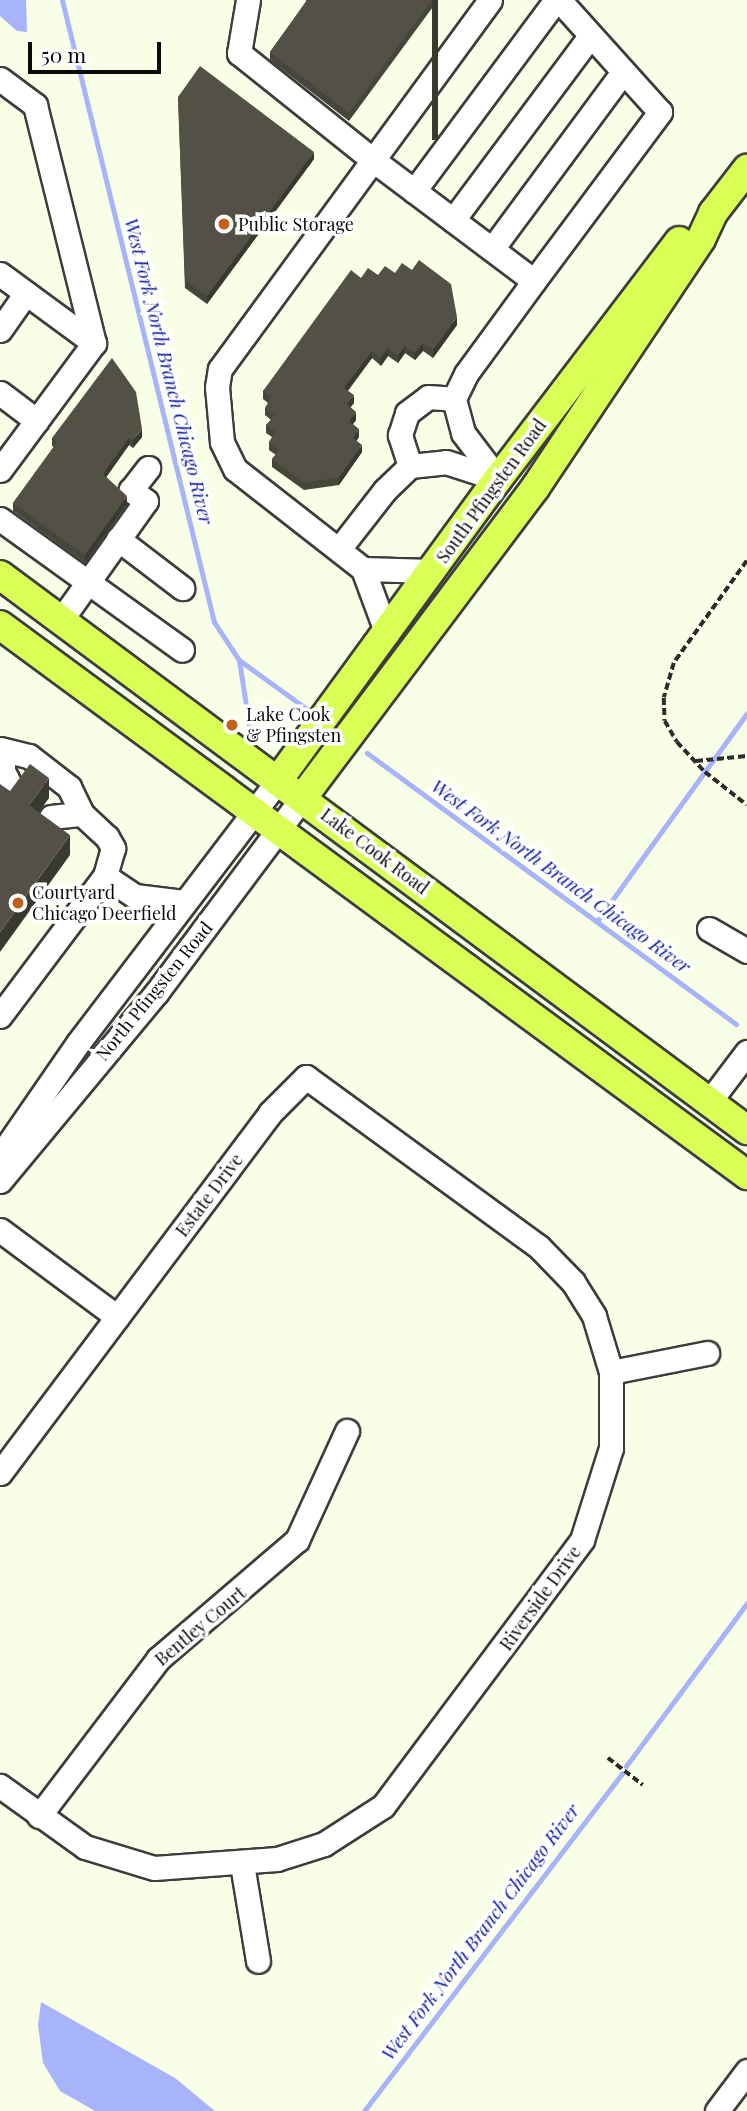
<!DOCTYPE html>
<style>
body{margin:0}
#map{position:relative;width:747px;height:2111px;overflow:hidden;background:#f8ffe6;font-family:"Playfair Display",serif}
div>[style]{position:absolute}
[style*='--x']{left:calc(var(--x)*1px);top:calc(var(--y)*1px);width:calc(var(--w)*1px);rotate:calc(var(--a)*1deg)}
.water>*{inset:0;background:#a7b4fa}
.stream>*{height:5px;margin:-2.5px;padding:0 2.5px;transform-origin:2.5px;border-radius:2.5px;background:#a7b4fa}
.path>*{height:3.5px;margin-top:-1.75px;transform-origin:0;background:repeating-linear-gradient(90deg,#2c2c2c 0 7px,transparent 0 10.5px)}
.roads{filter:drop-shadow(2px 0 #3d3d3d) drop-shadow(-2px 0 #3d3d3d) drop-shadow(0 2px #3d3d3d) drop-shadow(0 -2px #3d3d3d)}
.minor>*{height:23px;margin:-11.5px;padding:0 11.5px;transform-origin:11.5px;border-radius:11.5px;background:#fff}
.major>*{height:28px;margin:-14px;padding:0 14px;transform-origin:14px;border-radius:14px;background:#d9ff56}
.wall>*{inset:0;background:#47463b}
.shaded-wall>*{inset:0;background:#3a3930;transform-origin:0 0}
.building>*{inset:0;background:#535145}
.dots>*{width:19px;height:19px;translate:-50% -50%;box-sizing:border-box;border:4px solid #fff;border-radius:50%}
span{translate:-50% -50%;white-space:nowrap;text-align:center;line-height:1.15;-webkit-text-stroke:7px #fff;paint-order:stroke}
.poi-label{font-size:18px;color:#0a0a0a}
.left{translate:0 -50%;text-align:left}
.street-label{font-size:18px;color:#0a0a0a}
.water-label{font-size:19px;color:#0d1ba1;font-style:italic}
.scale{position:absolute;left:28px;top:42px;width:133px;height:32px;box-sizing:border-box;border:4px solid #0a0a0a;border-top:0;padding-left:9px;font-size:21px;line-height:24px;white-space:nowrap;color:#0a0a0a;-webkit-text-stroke:5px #fff;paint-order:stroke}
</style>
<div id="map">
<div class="water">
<i style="clip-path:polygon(0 0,26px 0,27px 32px,17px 31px,0 16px)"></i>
<i style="clip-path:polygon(41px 2002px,175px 2078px,215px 2111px,95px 2111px,60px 2091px,43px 2063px,38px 2025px)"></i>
</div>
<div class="stream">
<i style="--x:62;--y:0;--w:640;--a:76.27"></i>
<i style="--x:214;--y:622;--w:45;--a:56.7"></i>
<i style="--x:239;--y:660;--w:85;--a:35.9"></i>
<i style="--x:239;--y:660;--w:66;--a:81.3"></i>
<i style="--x:367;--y:753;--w:458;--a:36.3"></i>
<i style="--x:597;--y:921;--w:256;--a:-54.2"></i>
<i style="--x:626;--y:1766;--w:203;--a:-53.4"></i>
<i style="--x:364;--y:2111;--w:425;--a:-52.6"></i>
</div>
<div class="path">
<i style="--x:747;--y:561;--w:125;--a:125.6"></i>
<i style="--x:674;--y:663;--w:36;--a:106"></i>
<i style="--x:664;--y:698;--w:23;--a:88"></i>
<i style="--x:665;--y:721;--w:24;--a:60"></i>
<i style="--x:677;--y:742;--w:41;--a:47"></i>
<i style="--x:705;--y:772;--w:53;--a:38.2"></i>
<i style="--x:696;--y:761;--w:51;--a:-5.6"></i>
<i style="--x:608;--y:1758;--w:44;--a:37.6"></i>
</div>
<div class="roads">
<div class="minor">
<i style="--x:248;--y:0;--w:54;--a:99.6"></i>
<i style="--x:239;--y:53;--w:171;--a:38.6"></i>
<i style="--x:373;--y:160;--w:198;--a:-53.8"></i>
<i style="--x:0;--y:79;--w:44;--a:36.6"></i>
<i style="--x:35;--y:105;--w:245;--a:76.1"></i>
<i style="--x:414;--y:191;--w:238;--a:-53.4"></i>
<i style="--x:453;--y:220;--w:229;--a:-53.3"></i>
<i style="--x:492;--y:249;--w:220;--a:-53.5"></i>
<i style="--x:0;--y:274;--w:117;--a:36.3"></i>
<i style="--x:534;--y:281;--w:211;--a:-53.3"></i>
<i style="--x:660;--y:112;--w:151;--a:-132"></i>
<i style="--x:0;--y:330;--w:45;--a:-54.9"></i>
<i style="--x:0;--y:393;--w:46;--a:37.1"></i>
<i style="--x:410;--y:466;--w:33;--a:-108"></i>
<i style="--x:400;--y:435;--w:23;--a:-72"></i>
<i style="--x:407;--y:413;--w:26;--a:-37"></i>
<i style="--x:428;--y:397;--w:26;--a:4"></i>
<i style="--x:0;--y:470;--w:158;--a:-53.5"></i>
<i style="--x:0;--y:519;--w:224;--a:35.7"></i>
<i style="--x:118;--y:539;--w:81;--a:37.4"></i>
<i style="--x:339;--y:549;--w:75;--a:-52.1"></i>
<i style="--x:385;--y:490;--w:35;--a:-44"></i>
<i style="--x:410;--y:466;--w:36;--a:-6"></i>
<i style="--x:446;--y:462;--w:55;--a:18.1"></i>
<i style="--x:363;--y:569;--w:69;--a:1.7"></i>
<i style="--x:61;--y:620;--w:146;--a:-54.5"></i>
<i style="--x:146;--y:501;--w:19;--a:-144"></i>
<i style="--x:131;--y:490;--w:28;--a:-52"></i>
<i style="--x:387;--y:634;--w:69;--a:-110.3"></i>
<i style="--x:363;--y:569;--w:162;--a:-142"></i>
<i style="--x:235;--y:469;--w:30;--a:-116"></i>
<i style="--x:222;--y:442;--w:55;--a:-95.2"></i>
<i style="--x:217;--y:387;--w:18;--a:-81"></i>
<i style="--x:220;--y:369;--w:259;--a:-53.8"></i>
<i style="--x:373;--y:160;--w:201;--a:36.9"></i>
<i style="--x:534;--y:281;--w:115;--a:126.2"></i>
<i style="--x:466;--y:374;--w:28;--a:116"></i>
<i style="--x:454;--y:399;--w:35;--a:75"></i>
<i style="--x:463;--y:433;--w:58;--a:52.7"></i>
<i style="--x:0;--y:749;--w:30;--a:14"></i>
<i style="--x:29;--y:756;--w:51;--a:37.8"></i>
<i style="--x:69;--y:787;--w:30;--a:64"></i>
<i style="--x:82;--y:814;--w:34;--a:43"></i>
<i style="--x:107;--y:837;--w:13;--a:61"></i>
<i style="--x:113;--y:848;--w:29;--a:106"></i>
<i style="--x:105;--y:876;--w:175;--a:126.9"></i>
<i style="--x:3;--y:751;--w:20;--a:90"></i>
<i style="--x:3;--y:771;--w:18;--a:63"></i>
<i style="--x:51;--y:817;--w:31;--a:-6"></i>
<i style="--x:105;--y:876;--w:36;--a:34"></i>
<i style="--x:135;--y:896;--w:49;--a:7"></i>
<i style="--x:709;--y:929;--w:44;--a:30.1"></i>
<i style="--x:709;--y:1102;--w:63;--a:-52.8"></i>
<i style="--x:0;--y:1156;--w:137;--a:-55.4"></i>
<i style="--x:78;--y:1043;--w:332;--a:-52.7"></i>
<i style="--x:0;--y:1181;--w:246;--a:-50.3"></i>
<i style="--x:157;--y:992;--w:244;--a:-53.2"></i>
<i style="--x:0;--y:1230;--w:146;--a:36.6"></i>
<i style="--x:611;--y:1372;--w:98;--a:-11.2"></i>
<i style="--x:0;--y:1473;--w:450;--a:-53.1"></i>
<i style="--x:270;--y:1113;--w:51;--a:-45"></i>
<i style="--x:306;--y:1077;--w:288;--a:36.1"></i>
<i style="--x:539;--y:1247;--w:49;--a:45.8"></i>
<i style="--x:573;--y:1282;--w:40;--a:58"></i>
<i style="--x:594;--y:1316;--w:59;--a:73.1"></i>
<i style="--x:611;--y:1372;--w:76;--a:90"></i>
<i style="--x:611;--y:1448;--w:96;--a:107.5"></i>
<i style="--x:582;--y:1540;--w:332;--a:126.8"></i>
<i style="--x:383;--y:1806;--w:70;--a:147.2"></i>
<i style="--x:324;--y:1844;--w:49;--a:162.3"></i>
<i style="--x:277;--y:1859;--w:123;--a:175.8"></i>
<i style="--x:154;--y:1868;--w:72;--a:-163.1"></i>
<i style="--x:85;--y:1847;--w:105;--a:-144.3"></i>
<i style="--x:39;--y:1816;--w:197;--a:-52.8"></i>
<i style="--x:158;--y:1659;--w:183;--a:-40.6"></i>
<i style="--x:297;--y:1540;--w:120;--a:-65.4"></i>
<i style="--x:242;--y:1864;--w:98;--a:80.6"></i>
<i style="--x:717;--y:2111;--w:50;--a:-53.1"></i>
</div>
<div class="major">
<i style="--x:0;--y:575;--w:931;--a:36.61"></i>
<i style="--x:0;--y:625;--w:928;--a:36.36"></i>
<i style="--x:279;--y:779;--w:371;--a:-53.9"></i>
<i style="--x:498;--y:479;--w:299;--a:-52.7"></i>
<i style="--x:303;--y:797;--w:386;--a:-53.1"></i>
<i style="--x:535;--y:488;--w:299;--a:-56.3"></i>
<i style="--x:701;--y:239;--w:29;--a:-65"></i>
<i style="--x:713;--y:213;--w:56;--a:-52.3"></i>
</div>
</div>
<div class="wall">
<i style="clip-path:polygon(306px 0,438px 0,349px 121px,270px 60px,270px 52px,306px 2px)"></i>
<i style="clip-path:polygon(178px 97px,314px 159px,207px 304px,185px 288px)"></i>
<i style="clip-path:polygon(378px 275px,457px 325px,433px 358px,423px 351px,415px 360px,405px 353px,398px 363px,388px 356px,381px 366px,372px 358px,348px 391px,354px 403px,350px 407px,356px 420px,353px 424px,359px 437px,356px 441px,362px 452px,339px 485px,304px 490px,272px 467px,272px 459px,276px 455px,269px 450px,269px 442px,272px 437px,266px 433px,266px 425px,271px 420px,265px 415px,265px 408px,268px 403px,263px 399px,263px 391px,361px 278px)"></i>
<i style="clip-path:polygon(142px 437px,133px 448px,129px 445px,106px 477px,127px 504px,85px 563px,13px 511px,13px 503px,54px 447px,52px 446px,52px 438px)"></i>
</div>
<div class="shaded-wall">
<i style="left:432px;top:0;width:6px;height:140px"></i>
<i style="clip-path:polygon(314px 152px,314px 159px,207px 304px,207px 296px)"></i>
<i style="clip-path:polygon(457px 317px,457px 325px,433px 358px,433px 350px)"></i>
<i style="clip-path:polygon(423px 343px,423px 351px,415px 360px,415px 353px)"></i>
<i style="clip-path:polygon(405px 346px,405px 353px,398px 363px,398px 356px)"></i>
<i style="clip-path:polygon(388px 348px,388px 356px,381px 366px,381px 358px)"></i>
<i style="clip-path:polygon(372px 351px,372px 358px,344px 395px,344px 388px)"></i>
<i style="clip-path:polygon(354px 395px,354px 403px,347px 412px,347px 404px)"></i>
<i style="clip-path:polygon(356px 412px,356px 420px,349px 429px,349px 421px)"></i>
<i style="clip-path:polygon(142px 429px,142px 437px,133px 448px,133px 440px)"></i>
<i style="clip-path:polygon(359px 429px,359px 437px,353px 446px,353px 438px)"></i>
<i style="clip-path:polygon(129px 438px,129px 445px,103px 482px,103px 474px)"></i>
<i style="clip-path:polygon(362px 445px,362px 452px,339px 485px,339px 477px)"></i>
<i style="clip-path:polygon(127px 496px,127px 504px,85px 563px,85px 555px)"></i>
<i style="clip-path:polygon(49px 778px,49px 798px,29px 826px,29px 805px)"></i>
<i style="clip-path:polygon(70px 835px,70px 855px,0 952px,0 932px)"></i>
</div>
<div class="building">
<i style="clip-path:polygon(307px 0,432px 0,349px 113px,270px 52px)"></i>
<i style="clip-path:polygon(200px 66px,314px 152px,207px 296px,185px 280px,178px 97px)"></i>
<i style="clip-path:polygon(419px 260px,451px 284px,457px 317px,433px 350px,423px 343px,415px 353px,405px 346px,398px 356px,388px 348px,381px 358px,372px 351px,344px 388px,354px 395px,347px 404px,356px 412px,349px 421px,359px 429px,353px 438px,362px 445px,339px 477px,304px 483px,272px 459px,279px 450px,269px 442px,276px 432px,266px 425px,275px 415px,265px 408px,272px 397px,263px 391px,351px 270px,361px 278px,368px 268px,378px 275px,385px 266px,395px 273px,402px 263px,412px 270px)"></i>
<i style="clip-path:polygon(112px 358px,136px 392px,142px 429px,133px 440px,129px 438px,103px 474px,127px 496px,85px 555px,13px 503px,57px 442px,52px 438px)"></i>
<i style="clip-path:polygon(30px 764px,49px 778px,29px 805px,70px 835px,0 932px,0 784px,10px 791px)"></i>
</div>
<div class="dots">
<i style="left:224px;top:224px;background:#c1611b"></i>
<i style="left:232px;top:725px;background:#c1611b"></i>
<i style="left:18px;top:903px;background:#c1611b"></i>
</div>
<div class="poi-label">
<span class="left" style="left:238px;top:224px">Public Storage</span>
<span class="left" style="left:246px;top:725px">Lake Cook<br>&amp; Pfingsten</span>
<span class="left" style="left:32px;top:903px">Courtyard<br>Chicago Deerfield</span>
</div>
<div class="street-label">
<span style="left:491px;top:491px;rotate:-54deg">South Pfingsten Road</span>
<span style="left:375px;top:851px;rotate:37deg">Lake Cook Road</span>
<span style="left:154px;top:991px;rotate:-51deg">North Pfingsten Road</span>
<span style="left:209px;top:1195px;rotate:-53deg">Estate Drive</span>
<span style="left:540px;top:1598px;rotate:-54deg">Riverside Drive</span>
<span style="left:200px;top:1626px;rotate:-40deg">Bentley Court</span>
</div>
<div class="water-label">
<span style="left:169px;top:371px;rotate:76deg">West Fork North Branch Chicago River</span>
<span style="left:561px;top:876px;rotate:36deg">West Fork North Branch Chicago River</span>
<span style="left:480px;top:1932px;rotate:-53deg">West Fork North Branch Chicago River</span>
</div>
<div class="scale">50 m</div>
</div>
